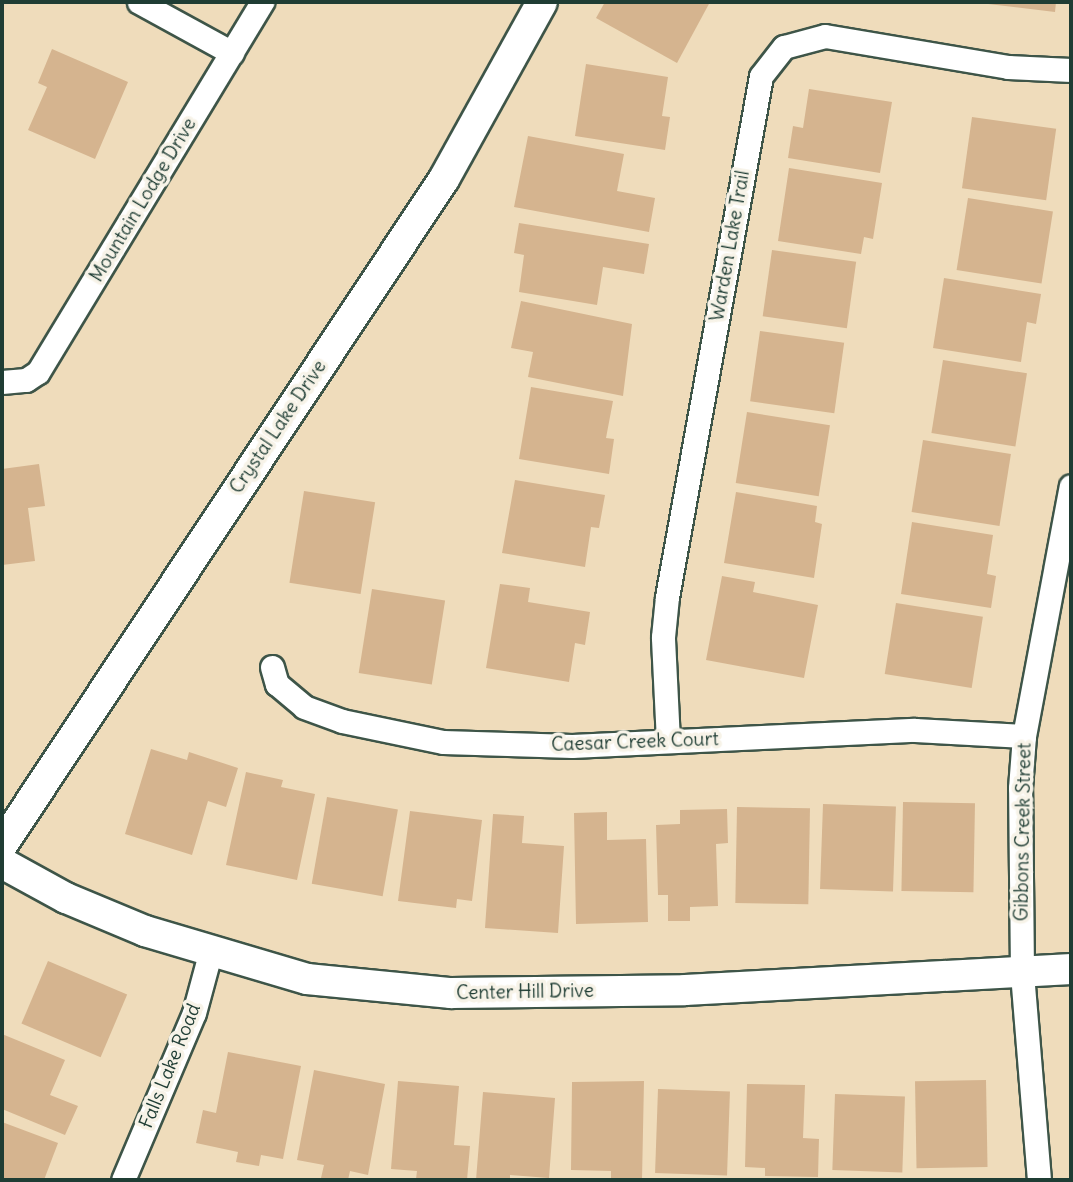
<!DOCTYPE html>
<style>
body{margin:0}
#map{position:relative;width:1073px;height:1182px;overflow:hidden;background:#efdcbb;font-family:Delius,sans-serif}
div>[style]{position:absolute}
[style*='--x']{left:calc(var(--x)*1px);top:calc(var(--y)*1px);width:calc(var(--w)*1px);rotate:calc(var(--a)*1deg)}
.building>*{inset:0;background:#d5b48f;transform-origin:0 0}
.roads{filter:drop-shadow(2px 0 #3e5548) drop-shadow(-2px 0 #3e5548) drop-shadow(0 2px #3e5548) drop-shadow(0 -2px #3e5548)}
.minor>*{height:23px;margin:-11.5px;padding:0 11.5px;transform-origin:11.5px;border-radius:11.5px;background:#fff}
.tertiary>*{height:30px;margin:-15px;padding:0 15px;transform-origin:15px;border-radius:15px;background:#fff}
span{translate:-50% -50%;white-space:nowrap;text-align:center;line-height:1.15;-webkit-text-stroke:7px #f7f3e8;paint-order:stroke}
.street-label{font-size:19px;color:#1f3d34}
.frame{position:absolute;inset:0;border:4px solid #1f3d34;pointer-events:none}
</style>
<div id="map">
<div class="building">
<i style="clip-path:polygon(605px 2px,710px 2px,677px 63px,596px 18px)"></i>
<i style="clip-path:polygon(971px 2px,1056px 2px,1055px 12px)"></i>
<i style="clip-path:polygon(52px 49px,128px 82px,95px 159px,28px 130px,47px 87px,38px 83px)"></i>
<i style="clip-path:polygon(586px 64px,668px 77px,662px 116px,670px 117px,665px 150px,575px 136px)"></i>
<i style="clip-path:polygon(809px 89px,892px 102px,880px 173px,788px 158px,793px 126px,803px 128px)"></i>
<i style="left:972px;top:117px;width:85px;height:72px;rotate:8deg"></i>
<i style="clip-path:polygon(528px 136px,624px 154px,617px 191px,655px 198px,649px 232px,514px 207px)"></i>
<i style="clip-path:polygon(789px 168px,882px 183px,873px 239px,864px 237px,861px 254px,778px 241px)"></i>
<i style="left:968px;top:198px;width:86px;height:73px;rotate:9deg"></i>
<i style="clip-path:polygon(519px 223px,649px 244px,644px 274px,603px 267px,597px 305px,519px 292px,524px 255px,514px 253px)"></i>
<i style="left:772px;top:250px;width:85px;height:67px;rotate:8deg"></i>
<i style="clip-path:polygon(944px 278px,1041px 294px,1036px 324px,1027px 322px,1021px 362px,933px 348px)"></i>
<i style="clip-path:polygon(521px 301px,632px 324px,623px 396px,528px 377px,533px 352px,511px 348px)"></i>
<i style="left:760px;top:331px;width:85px;height:71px;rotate:8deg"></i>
<i style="left:943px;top:360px;width:85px;height:74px;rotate:9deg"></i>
<i style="clip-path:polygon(531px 387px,613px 401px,606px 438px,614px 439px,609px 474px,519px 459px)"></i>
<i style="left:747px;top:412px;width:84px;height:72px;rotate:9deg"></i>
<i style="left:923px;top:440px;width:89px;height:73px;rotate:9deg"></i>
<i style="clip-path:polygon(39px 464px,45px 506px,28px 508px,35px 561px,2px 565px,2px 469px)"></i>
<i style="clip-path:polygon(515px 480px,605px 495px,599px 528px,591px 527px,585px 567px,502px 553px)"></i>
<i style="left:304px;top:491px;width:72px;height:93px;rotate:9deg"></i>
<i style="clip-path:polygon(736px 492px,817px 506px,815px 522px,822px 524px,814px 578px,724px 563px)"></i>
<i style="clip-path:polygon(912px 522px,993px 535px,987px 574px,996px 576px,991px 608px,901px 594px)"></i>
<i style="clip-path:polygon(722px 576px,755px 582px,753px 592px,818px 605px,804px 678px,706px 660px)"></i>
<i style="clip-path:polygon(500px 584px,530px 588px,528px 602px,590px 612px,585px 645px,575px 643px,569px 682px,486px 668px)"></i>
<i style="left:372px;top:589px;width:74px;height:85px;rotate:9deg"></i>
<i style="left:896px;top:603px;width:88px;height:72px;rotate:9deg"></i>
<i style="clip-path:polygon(151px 749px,187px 760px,189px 752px,238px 768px,226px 807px,208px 801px,192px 855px,125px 834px)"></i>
<i style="clip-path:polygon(246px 772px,283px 780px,281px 787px,315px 794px,297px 880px,226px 865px)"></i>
<i style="left:327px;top:797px;width:72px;height:88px;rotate:10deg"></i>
<i style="left:903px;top:802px;width:72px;height:89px;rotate:1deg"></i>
<i style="left:823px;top:804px;width:73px;height:85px;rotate:2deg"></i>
<i style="left:737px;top:807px;width:73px;height:96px;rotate:1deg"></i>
<i style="clip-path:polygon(727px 809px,728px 843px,716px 844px,718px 906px,690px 907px,690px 921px,668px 921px,668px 895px,658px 895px,656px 825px,680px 824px,680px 810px)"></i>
<i style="clip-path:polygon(410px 811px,482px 820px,472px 901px,457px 899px,456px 908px,398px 901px)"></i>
<i style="clip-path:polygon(607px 812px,607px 840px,646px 839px,648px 922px,576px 924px,574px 813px)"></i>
<i style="clip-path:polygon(493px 814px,524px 816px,522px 843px,564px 846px,558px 933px,485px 928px)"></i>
<i style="left:48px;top:961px;width:86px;height:68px;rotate:23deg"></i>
<i style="clip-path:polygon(2px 1034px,65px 1060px,50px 1095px,78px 1106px,65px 1135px,2px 1109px)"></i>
<i style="clip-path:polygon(228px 1052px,301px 1066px,283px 1159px,261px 1155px,259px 1166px,236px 1162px,238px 1152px,196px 1143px,203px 1110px,216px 1113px)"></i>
<i style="clip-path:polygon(314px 1070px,385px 1084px,368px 1175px,350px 1171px,348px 1180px,321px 1178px,324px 1165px,297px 1160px)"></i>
<i style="left:986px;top:1080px;width:87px;height:71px;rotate:89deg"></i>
<i style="clip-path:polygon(398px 1081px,459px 1086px,454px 1145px,470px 1146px,467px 1180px,416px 1179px,417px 1171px,391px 1169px)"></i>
<i style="clip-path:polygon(644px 1081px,642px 1180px,611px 1180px,611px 1171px,571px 1170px,572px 1082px)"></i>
<i style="clip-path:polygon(747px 1084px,805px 1085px,803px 1138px,819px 1139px,818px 1177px,765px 1176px,765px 1168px,745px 1167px)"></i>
<i style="left:658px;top:1089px;width:72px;height:84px;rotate:2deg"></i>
<i style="clip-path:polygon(483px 1092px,555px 1098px,549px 1178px,510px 1175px,510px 1180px,476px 1180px)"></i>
<i style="left:835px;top:1094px;width:70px;height:76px;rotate:2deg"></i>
<i style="clip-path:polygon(2px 1122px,58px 1143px,44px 1180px,2px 1180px)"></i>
</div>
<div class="roads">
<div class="minor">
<i style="--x:139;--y:2;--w:106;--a:28.7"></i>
<i style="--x:2;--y:382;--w:24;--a:-5"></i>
<i style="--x:26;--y:380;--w:14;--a:-34"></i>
<i style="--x:38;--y:372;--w:433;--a:-58.8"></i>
<i style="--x:272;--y:667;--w:18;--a:74"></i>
<i style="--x:277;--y:684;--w:35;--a:40"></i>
<i style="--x:304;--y:707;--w:40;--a:20.2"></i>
<i style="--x:342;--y:721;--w:103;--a:11.7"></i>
<i style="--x:443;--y:742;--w:129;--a:1.8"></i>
<i style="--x:572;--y:746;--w:343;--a:-2.7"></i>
<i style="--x:915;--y:730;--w:109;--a:3.2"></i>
<i style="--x:668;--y:741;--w:104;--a:-92.8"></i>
<i style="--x:663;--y:637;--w:40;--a:-84.3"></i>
<i style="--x:667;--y:597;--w:529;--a:-79.77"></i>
<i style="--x:761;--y:76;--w:37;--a:-52"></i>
<i style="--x:784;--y:47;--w:42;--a:-15"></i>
<i style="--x:825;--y:36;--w:186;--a:9.6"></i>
<i style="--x:1008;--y:67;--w:63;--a:2.7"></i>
<i style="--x:123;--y:1180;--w:181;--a:-67"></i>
<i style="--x:194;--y:1013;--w:65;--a:-74.9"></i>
<i style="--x:1039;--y:1180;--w:210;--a:-94.7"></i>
<i style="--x:1022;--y:971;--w:183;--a:-90.6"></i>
<i style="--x:1020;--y:788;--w:52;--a:-85.6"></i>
<i style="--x:1024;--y:736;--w:254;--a:-79.4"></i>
</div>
<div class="tertiary">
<i style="--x:2;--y:845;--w:799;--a:-56.43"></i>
<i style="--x:444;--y:179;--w:202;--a:-61"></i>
<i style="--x:2;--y:863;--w:73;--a:28.7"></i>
<i style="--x:66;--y:898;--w:86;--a:22.7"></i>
<i style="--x:145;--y:931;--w:169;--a:16.5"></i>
<i style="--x:307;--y:979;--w:145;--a:5.6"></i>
<i style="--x:451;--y:993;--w:234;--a:-0.7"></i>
<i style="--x:685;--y:990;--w:387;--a:-3.1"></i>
</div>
</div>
<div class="street-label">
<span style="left:143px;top:200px;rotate:-59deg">Mountain Lodge Drive</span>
<span style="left:730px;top:246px;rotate:-80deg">Warden Lake Trail</span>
<span style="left:278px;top:427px;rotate:-56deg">Crystal Lake Drive</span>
<span style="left:635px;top:742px;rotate:-2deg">Caesar Creek Court</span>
<span style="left:1023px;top:832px;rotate:-89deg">Gibbons Creek Street</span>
<span style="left:525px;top:992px;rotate:-1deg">Center Hill Drive</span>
<span style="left:170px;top:1066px;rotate:-68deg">Falls Lake Road</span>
</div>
<div class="frame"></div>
</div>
